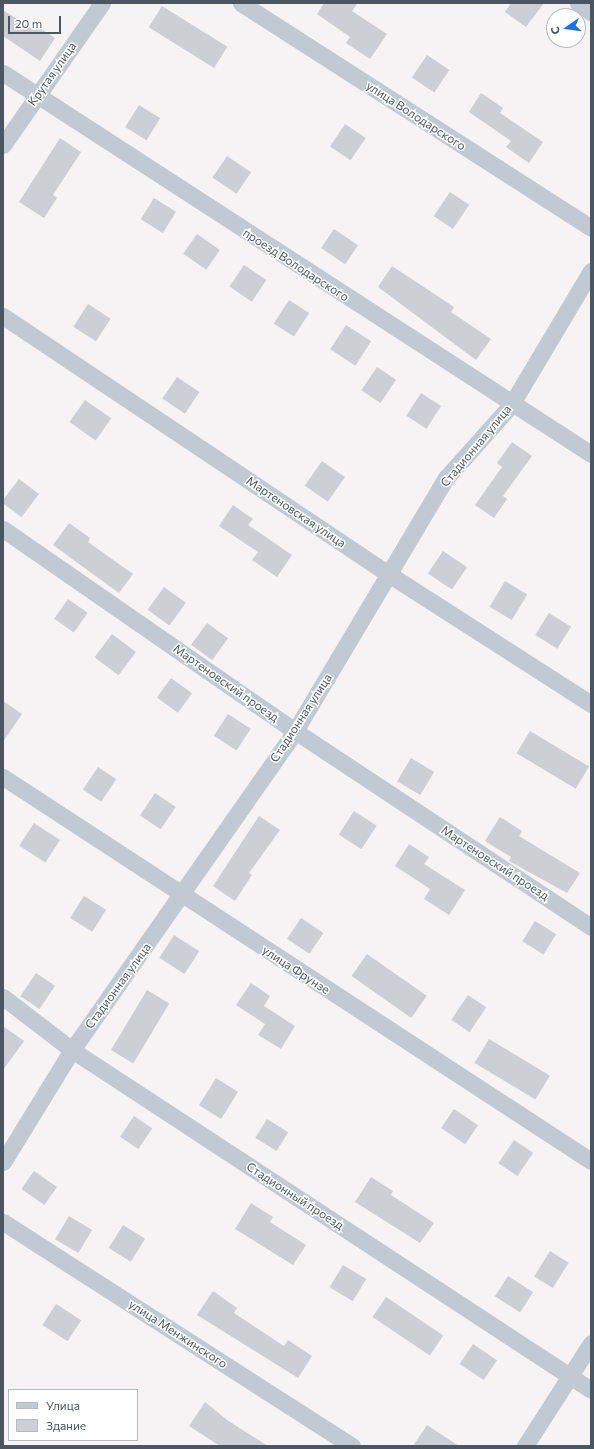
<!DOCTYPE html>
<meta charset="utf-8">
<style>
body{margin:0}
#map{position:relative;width:594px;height:1449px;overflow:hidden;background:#f5f3f3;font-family:Commissioner,sans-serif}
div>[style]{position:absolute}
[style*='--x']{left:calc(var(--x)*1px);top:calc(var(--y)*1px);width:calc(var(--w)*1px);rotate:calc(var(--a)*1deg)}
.building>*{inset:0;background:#cdcfd5;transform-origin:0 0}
.minor>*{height:17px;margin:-8.5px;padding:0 8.5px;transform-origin:8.5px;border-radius:8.5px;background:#c1cad2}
span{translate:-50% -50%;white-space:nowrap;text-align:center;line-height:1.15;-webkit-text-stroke:3px #fff;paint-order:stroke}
.street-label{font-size:12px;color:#4a5661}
.frame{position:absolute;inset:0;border:4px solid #4a5661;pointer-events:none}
.legend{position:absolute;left:8px;top:1389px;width:130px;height:52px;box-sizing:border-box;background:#fff;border:1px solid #b7bbc0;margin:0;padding:5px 7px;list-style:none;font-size:12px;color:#4a5661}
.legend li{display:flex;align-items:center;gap:8px;height:20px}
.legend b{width:20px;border:1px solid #b7bbc0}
.north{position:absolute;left:546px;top:8px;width:40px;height:40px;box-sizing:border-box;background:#fff;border:1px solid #b7bbc0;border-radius:50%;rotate:257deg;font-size:11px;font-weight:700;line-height:16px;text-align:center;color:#4a5661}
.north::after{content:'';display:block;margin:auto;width:14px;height:18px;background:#1a73e8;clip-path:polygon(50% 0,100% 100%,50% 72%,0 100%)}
.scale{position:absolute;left:8px;top:16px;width:53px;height:18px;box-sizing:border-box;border:2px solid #4a5661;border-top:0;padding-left:5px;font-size:12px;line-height:14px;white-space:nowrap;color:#4a5661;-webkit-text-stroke:3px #fff;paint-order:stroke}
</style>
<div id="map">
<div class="building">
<i style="clip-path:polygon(324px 3px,358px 3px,352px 11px,387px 34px,370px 59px,346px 43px,350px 37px,317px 14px)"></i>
<i style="clip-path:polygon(511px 3px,544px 3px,526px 27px,505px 12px)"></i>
<i style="left:162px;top:6px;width:77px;height:25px;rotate:32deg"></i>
<i style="clip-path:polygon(3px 10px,31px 28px,34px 24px,55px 38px,40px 61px,3px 36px)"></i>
<i style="left:427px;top:55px;width:27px;height:27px;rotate:34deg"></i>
<i style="clip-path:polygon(481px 93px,503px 108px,500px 113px,543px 142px,529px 163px,506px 147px,511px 141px,469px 112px)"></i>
<i style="left:139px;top:105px;width:25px;height:26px;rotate:32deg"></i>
<i style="left:345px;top:124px;width:25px;height:27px;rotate:34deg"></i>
<i style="clip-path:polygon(60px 138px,81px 152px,53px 195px,57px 198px,44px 218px,19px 202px)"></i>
<i style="left:227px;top:156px;width:29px;height:26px;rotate:34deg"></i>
<i style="left:450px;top:192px;width:23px;height:29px;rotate:34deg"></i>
<i style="left:154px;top:198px;width:26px;height:25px;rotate:32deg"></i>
<i style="left:334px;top:229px;width:29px;height:23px;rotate:34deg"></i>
<i style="left:197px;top:234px;width:28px;height:24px;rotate:35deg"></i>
<i style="left:244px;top:265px;width:27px;height:26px;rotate:34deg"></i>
<i style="clip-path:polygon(392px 266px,454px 307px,451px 312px,491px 339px,476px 360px,378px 287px)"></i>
<i style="left:289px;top:300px;width:24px;height:28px;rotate:33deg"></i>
<i style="left:88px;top:304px;width:27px;height:27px;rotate:33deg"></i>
<i style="left:346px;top:325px;width:30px;height:29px;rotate:33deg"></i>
<i style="left:377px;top:367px;width:23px;height:28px;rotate:34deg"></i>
<i style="left:177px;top:377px;width:27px;height:26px;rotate:34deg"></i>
<i style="left:421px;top:393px;width:24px;height:27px;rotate:33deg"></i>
<i style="left:85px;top:400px;width:32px;height:27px;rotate:35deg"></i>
<i style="clip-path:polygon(512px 442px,532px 456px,503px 496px,507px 499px,494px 518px,475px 505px,502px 467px,497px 463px)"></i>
<i style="left:322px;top:461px;width:28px;height:30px;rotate:35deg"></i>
<i style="left:19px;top:479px;width:25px;height:29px;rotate:37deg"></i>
<i style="clip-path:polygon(233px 505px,253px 519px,248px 525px,292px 555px,277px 577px,252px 560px,258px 552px,219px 526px)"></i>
<i style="clip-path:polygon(69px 523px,90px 538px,88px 542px,133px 574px,119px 593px,53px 545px)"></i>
<i style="left:443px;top:551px;width:29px;height:27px;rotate:34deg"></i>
<i style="left:505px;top:581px;width:26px;height:30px;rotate:31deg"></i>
<i style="left:164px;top:587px;width:27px;height:28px;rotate:36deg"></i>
<i style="left:68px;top:599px;width:24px;height:24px;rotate:35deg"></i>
<i style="left:549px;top:613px;width:26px;height:26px;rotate:32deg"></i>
<i style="left:207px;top:623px;width:26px;height:27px;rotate:36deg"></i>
<i style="left:112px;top:634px;width:30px;height:29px;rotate:37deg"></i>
<i style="left:171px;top:678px;width:26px;height:24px;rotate:36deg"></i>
<i style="clip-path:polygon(3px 701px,22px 714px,3px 742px)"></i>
<i style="left:228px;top:714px;width:27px;height:26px;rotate:33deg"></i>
<i style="left:530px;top:731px;width:69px;height:26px;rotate:31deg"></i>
<i style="left:411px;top:758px;width:27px;height:27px;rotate:31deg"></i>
<i style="left:98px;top:767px;width:22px;height:27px;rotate:34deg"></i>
<i style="left:155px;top:793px;width:25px;height:27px;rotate:34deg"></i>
<i style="left:354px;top:811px;width:27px;height:28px;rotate:33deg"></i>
<i style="clip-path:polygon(259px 816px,280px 830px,249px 873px,252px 875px,235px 901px,213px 886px)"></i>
<i style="clip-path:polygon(500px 817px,522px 831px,519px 836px,580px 873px,567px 893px,509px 861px,511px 857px,485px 841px)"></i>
<i style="left:34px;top:823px;width:31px;height:27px;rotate:33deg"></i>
<i style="clip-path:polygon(409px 844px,429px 857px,424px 864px,465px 890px,449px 915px,424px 899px,430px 889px,395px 866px)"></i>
<i style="left:84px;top:896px;width:26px;height:26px;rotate:32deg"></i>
<i style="left:301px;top:918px;width:27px;height:25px;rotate:34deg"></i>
<i style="left:535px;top:921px;width:25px;height:24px;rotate:32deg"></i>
<i style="left:174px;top:935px;width:30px;height:27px;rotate:33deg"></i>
<i style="left:367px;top:954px;width:73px;height:27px;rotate:35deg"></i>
<i style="left:36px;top:973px;width:23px;height:28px;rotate:34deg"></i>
<i style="clip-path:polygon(251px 983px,270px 996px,264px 1006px,295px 1026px,281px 1049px,258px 1035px,265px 1024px,236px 1005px)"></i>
<i style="left:147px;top:990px;width:26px;height:70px;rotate:31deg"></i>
<i style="left:468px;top:995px;width:22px;height:30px;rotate:34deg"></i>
<i style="clip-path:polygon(3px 1026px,24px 1041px,3px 1070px)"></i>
<i style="left:489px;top:1039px;width:71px;height:28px;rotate:31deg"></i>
<i style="left:216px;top:1078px;width:26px;height:32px;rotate:32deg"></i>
<i style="left:454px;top:1109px;width:29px;height:23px;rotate:34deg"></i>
<i style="left:134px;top:1116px;width:22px;height:25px;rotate:34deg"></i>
<i style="left:267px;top:1119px;width:25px;height:22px;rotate:32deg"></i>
<i style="left:514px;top:1140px;width:23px;height:28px;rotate:34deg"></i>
<i style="left:34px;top:1171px;width:28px;height:22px;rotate:35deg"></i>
<i style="clip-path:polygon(371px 1177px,393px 1191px,391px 1195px,434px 1223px,420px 1243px,355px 1202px)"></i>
<i style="clip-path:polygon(251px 1203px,273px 1217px,270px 1222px,306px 1245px,293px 1265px,235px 1229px)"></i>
<i style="left:69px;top:1216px;width:27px;height:27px;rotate:31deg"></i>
<i style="left:123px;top:1225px;width:26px;height:27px;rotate:32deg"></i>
<i style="left:550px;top:1251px;width:22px;height:30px;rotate:32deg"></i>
<i style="left:343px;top:1265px;width:27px;height:26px;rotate:31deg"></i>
<i style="left:508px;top:1276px;width:30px;height:24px;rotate:33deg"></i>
<i style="clip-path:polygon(213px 1291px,237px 1308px,234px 1313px,284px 1346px,288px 1340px,312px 1356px,298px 1378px,197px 1315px)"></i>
<i style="left:386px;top:1297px;width:69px;height:24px;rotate:34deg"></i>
<i style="left:56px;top:1304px;width:30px;height:25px;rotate:33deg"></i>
<i style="left:473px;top:1344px;width:29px;height:24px;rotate:34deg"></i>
<i style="clip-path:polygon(205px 1402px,227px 1420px,268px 1446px,220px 1446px,189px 1426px)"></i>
<i style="clip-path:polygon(427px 1425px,459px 1446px,413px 1446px)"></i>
</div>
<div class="minor">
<i style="--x:241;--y:3;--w:416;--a:32.7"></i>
<i style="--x:578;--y:3;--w:16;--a:35"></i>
<i style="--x:3;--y:73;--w:701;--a:32.94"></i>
<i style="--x:3;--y:145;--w:173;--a:-55.1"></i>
<i style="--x:3;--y:316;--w:466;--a:33.8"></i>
<i style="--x:390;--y:575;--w:239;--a:32.7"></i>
<i style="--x:3;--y:529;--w:355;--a:34.7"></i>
<i style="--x:295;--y:731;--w:355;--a:33.5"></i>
<i style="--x:3;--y:777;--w:702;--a:33.15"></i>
<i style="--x:3;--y:997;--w:87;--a:37.5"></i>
<i style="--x:72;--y:1050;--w:620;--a:33.23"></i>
<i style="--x:3;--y:1162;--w:132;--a:-58.4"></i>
<i style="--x:72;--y:1050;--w:389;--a:-55"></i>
<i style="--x:295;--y:731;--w:295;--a:-59.2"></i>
<i style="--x:446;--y:478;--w:98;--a:-48.3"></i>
<i style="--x:511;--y:405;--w:156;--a:-59.2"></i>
<i style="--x:3;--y:1222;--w:415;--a:32.7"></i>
<i style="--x:525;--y:1446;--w:122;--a:-57.3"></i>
</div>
<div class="street-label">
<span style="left:52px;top:74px;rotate:-55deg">Крутая улица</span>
<span style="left:416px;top:116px;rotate:33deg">улица Володарского</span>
<span style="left:296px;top:265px;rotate:33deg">проезд Володарского</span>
<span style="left:476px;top:446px;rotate:-50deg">Стадионная улица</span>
<span style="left:296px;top:512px;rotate:34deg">Мартеновская улица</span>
<span style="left:226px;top:683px;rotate:35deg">Мартеновский проезд</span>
<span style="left:301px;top:718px;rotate:-57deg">Стадионная улица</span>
<span style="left:495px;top:863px;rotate:33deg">Мартеновский проезд</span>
<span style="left:296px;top:970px;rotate:33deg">улица Фрунзе</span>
<span style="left:118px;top:986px;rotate:-54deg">Стадионная улица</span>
<span style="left:295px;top:1196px;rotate:33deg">Стадионный проезд</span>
<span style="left:178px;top:1334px;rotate:33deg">улица Менжинского</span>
</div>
<div class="frame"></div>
<ul class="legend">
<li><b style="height:5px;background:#c1cad2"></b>Улица</li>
<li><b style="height:11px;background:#cdcfd5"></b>Здание</li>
</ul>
<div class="north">С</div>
<div class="scale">20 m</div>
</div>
